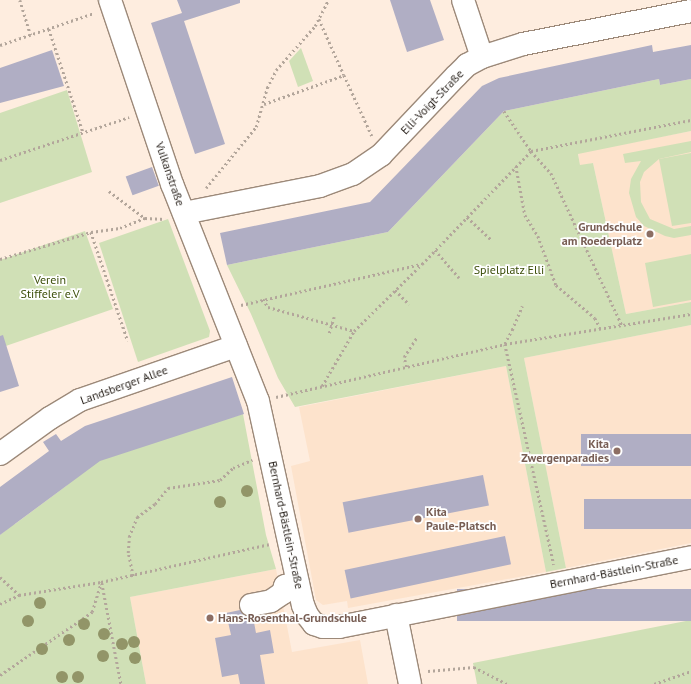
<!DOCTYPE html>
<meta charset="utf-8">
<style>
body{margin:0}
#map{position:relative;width:691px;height:684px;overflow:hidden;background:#feeddf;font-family:"PT Sans",sans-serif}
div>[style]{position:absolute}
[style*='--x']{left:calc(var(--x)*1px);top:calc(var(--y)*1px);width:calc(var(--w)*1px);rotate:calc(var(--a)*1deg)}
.built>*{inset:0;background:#fde3cc}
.green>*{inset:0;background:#d0e0b6}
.building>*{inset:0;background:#b0aec4;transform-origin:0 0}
.path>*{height:2.5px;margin-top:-1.25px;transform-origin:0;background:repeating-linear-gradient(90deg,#b3a69b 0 2px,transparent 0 5px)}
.roads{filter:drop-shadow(1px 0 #9c8979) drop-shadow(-1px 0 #9c8979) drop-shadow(0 1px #9c8979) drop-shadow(0 -1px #9c8979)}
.minor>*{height:22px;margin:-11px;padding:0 11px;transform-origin:11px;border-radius:11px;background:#fff}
.trees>*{width:12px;height:12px;margin:-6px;border-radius:50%;background:#929568}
.dots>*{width:11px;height:11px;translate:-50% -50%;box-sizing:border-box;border:2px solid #fff;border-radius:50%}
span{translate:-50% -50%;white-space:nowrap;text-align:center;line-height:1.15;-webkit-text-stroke:3.5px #fff;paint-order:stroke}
.street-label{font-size:12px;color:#251e18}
.education-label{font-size:12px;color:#785e54;font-weight:700}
.right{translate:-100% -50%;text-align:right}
.left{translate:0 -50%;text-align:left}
.park-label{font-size:12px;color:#3a4d07}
</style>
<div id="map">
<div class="built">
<i style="clip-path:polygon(691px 131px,691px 302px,626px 314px,593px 163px,580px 166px,578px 153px)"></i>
<i style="clip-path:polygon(691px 325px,691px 543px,566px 568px,524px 358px)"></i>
<i style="clip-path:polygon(506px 366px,546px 572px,348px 608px,347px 601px,323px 605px,316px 600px,291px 466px,310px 461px,299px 407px)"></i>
<i style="clip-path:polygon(276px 569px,292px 652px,360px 640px,368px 684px,146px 684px,130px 597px)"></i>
</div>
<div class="green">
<i style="clip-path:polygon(301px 48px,313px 81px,298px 87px,289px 61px)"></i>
<i style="clip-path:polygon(659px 79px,660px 85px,691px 79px,691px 131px,578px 154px,580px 165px,593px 163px,626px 314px,691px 302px,691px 325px,524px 358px,566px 568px,546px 572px,506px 366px,295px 407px,278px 378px,251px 314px,227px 265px,388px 232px,504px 111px)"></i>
<i style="clip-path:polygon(67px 90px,92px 172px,0 203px,0 113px)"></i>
<i style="clip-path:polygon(691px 141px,691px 152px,659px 159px,644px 172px,640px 182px,641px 202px,650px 219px,674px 229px,691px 226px,691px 235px,674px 238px,665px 236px,644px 226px,636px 217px,629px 193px,631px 179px,641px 161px,625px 163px,623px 154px)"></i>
<i style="clip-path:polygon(691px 153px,691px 223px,672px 226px,659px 159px)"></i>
<i style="clip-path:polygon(168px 219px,210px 331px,209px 337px,138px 362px,99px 243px)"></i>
<i style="clip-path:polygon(85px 231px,113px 309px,0 348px,0 260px)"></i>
<i style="clip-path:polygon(691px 254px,691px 300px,653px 307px,645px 263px)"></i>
<i style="clip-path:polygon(243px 414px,266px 535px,276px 569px,130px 597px,146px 684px,0 684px,0 535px,6px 530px,4px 526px,15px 524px,66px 486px,96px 458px)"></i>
<i style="clip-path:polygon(691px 620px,691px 684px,477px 684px,473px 663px)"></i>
</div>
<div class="building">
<i style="clip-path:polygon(177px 0,240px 0,240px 3px,184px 21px,225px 144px,195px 154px,151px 23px,182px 13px)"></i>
<i style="clip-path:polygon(390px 0,430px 0,444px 40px,407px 52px)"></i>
<i style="clip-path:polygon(652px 45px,653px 52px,691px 45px,691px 79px,660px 85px,659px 79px,504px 111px,388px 232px,227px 265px,220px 233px,370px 202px,482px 86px,499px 78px)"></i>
<i style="clip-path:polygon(52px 50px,64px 86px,0 103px,0 68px)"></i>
<i style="left:152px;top:167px;width:20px;height:28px;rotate:70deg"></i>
<i style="clip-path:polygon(3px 335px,19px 386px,0 392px,0 336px)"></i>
<i style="clip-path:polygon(232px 377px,244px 414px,100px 461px,0 535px,0 487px,49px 451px,43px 442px,56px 434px,61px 441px,85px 426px)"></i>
<i style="left:691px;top:434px;width:32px;height:110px;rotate:90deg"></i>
<i style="left:483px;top:475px;width:31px;height:143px;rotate:79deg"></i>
<i style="left:691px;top:499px;width:30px;height:107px;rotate:90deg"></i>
<i style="left:505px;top:536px;width:29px;height:164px;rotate:78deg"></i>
<i style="left:691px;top:589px;width:32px;height:234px;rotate:90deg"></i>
<i style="clip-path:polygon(240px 610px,247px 617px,253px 617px,256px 633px,270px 630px,274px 653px,260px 655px,265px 684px,240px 684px,238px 674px,222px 677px,215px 638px,231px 635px,226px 613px)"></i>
</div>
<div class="path">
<i style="--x:20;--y:0;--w:37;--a:73"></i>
<i style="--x:319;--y:19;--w:61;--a:65.9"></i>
<i style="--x:49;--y:29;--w:108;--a:71.7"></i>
<i style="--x:0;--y:45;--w:99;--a:-18.8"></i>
<i style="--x:264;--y:104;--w:85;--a:-19.9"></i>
<i style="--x:344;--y:75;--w:67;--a:65.3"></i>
<i style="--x:504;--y:111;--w:48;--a:56"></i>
<i style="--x:531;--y:151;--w:30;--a:48"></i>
<i style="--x:551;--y:173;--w:168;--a:65"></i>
<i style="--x:0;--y:160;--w:136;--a:-18.4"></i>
<i style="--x:516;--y:166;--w:50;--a:79.6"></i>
<i style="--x:525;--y:215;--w:25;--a:58"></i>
<i style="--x:538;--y:236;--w:52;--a:69.8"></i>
<i style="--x:556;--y:285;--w:51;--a:40.2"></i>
<i style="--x:595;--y:318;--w:11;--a:63"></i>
<i style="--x:206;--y:188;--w:79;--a:-50.7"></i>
<i style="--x:256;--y:127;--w:41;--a:-74.2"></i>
<i style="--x:267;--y:88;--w:20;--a:-63"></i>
<i style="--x:276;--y:70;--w:59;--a:-48.4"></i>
<i style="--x:315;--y:26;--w:29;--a:-63"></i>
<i style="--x:109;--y:191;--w:45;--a:36.9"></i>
<i style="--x:467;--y:217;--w:34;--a:43"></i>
<i style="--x:91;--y:232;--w:115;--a:71.3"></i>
<i style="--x:435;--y:250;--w:37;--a:49"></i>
<i style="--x:0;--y:259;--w:95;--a:-16.5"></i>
<i style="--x:91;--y:232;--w:29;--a:-8"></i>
<i style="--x:120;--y:228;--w:27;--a:-22"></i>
<i style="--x:145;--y:218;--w:20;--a:3"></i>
<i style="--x:395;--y:290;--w:20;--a:45"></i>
<i style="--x:263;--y:299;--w:9;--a:58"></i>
<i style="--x:268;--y:307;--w:89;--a:15.6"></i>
<i style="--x:354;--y:331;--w:95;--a:-44.6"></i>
<i style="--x:241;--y:305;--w:186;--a:-12.8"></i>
<i style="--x:422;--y:264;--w:157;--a:-46"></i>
<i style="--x:531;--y:151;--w:163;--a:-11"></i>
<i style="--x:513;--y:329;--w:17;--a:118"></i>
<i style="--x:505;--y:344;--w:226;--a:77.5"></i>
<i style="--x:512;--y:330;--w:26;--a:-67"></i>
<i style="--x:329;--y:333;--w:17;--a:-73"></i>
<i style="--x:406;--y:367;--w:10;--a:-101"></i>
<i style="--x:404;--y:357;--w:24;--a:-57"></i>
<i style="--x:322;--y:386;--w:64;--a:-59.8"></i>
<i style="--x:276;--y:397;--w:235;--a:-13"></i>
<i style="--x:505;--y:344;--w:188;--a:-9.2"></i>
<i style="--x:133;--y:576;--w:24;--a:-102"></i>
<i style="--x:128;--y:553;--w:16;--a:-86"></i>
<i style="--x:129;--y:537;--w:22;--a:-68"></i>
<i style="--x:137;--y:517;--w:22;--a:-36"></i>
<i style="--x:155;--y:504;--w:21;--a:-51"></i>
<i style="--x:168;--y:488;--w:53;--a:-8.7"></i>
<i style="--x:220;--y:480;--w:18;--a:-43"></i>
<i style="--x:233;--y:468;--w:21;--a:-23"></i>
<i style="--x:0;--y:577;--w:26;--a:43"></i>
<i style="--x:102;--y:583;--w:103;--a:79.3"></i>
<i style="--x:0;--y:604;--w:21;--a:-25"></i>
<i style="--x:19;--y:595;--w:83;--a:-9"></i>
<i style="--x:101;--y:582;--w:172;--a:-12.7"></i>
<i style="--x:428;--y:671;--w:46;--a:-5"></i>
<i style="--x:474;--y:667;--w:38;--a:27"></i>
<i style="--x:0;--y:675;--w:112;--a:-34.4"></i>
<i style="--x:92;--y:612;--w:31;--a:-73"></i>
<i style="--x:654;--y:684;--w:39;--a:-19"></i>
</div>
<div class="roads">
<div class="minor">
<i style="--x:110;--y:0;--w:194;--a:71.4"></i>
<i style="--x:172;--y:184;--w:233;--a:68.4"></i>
<i style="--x:258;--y:401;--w:209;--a:77.6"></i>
<i style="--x:303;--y:605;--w:11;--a:68"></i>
<i style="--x:307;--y:615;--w:11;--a:52"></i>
<i style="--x:314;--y:624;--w:9;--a:18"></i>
<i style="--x:323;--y:627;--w:16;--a:0"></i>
<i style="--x:339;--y:627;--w:359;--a:-11.2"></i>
<i style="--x:463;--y:0;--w:60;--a:71.6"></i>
<i style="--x:184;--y:213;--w:139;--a:-11.2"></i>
<i style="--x:320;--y:186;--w:35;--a:-20"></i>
<i style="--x:353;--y:174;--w:34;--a:-34"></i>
<i style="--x:381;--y:155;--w:109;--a:-46.5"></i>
<i style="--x:456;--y:76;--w:16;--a:-45"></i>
<i style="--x:467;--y:65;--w:17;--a:-28"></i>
<i style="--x:482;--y:57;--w:43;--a:-17.6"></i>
<i style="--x:523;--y:44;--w:171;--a:-11.1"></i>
<i style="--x:0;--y:454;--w:62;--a:-35.8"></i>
<i style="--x:50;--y:418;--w:35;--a:-31"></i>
<i style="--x:80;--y:400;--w:165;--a:-19.1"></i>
<i style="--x:251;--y:605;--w:20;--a:-11"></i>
<i style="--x:271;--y:601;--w:14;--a:-34"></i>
<i style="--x:283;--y:593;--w:7;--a:-74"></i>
<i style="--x:285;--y:586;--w:13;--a:-13"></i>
<i style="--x:396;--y:615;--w:70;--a:78.5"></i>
</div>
</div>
<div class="trees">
<i style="left:247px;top:491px"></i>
<i style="left:220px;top:502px"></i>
<i style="left:40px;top:603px"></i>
<i style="left:28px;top:621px"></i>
<i style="left:84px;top:624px"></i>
<i style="left:104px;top:634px"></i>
<i style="left:69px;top:640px"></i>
<i style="left:134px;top:642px"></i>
<i style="left:122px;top:644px"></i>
<i style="left:42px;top:649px"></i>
<i style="left:103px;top:656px"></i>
<i style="left:135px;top:658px"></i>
<i style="left:62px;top:677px"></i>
<i style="left:78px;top:677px"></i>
</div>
<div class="dots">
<i style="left:650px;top:234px;background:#8d6e63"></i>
<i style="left:617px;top:451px;background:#8d6e63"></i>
<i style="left:418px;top:519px;background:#8d6e63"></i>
<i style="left:210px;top:618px;background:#8d6e63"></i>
</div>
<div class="street-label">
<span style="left:432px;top:102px;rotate:-46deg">Elli-Voigt-Straße</span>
<span style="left:170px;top:174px;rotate:71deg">Vulkanstraße</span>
<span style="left:124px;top:385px;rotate:-20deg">Landsberger Allee</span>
<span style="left:286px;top:525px;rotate:78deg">Bernhard-Bästlein-Straße</span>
<span style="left:614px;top:572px;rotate:-11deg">Bernhard-Bästlein-Straße</span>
</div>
<div class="education-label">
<span class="right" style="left:642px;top:234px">Grundschule<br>am Roederplatz</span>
<span class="right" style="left:609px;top:451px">Kita<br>Zwergenparadies</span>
<span class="left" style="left:426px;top:519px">Kita<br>Paule-Platsch</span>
<span class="left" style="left:218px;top:618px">Hans-Rosenthal-Grundschule</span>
</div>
<div class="park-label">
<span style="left:509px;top:270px">Spielplatz Elli</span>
<span style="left:50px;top:287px">Verein<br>Stiffeler e.V</span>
</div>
</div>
